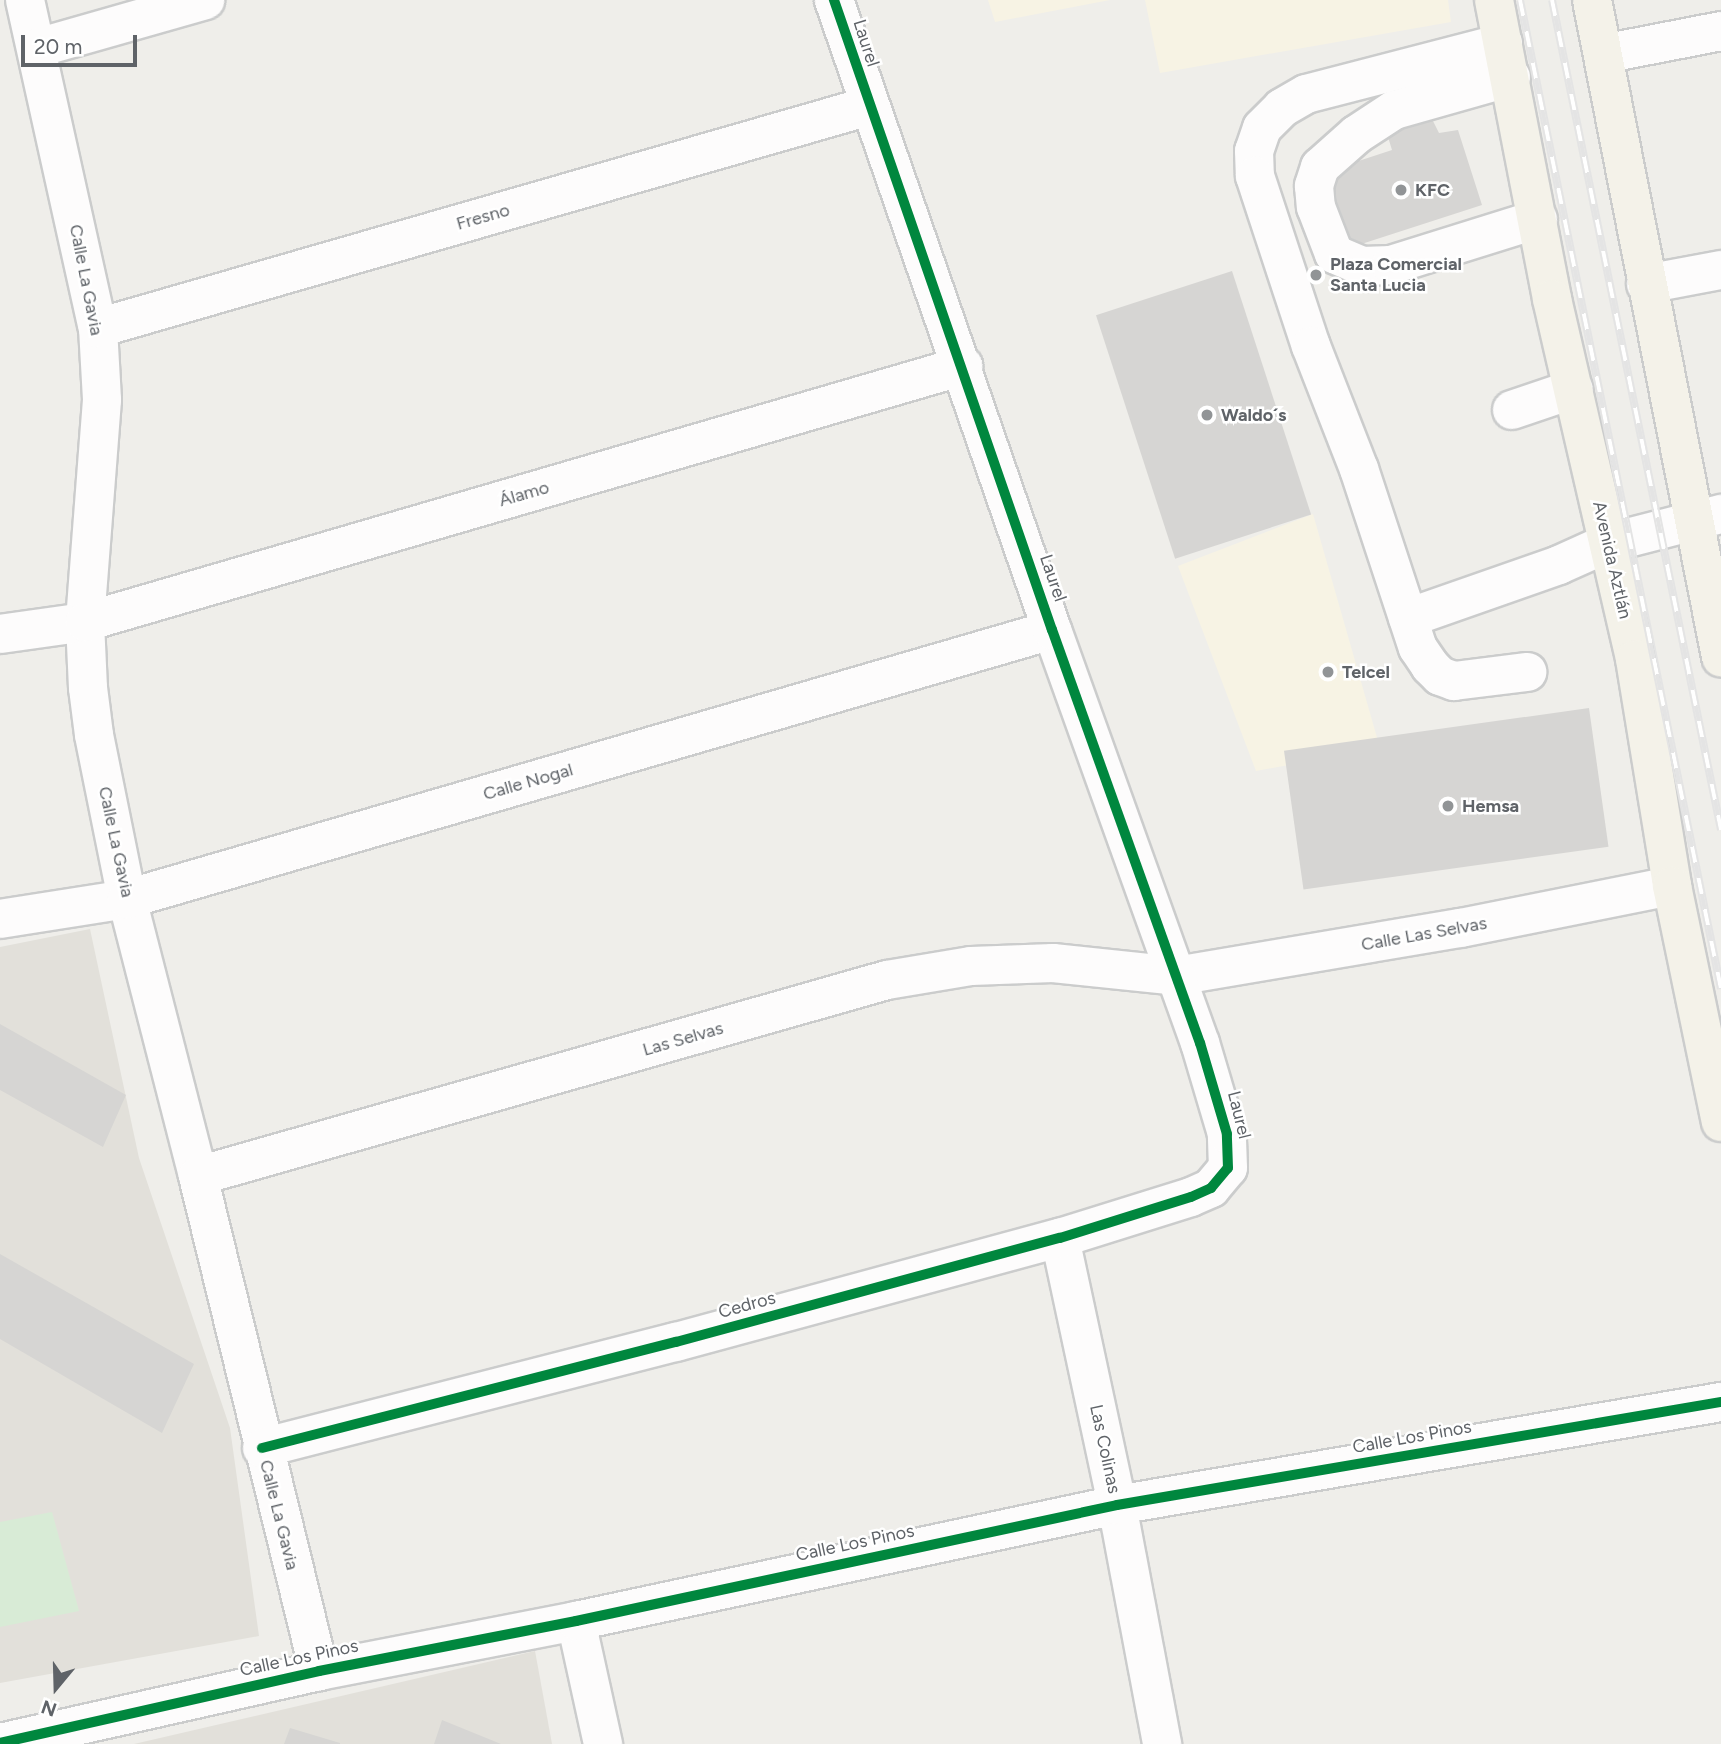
<!DOCTYPE html>
<meta charset="utf-8">
<style>
body{margin:0}
#map{position:relative;width:1721px;height:1744px;overflow:hidden;background:#efeeea;font-family:Figtree,sans-serif}
div>[style]{position:absolute}
[style*='--x']{left:calc(var(--x)*1px);top:calc(var(--y)*1px);width:calc(var(--w)*1px);rotate:calc(var(--a)*1deg)}
.commercial>*{inset:0;background:#f7f3e4}
.education>*{inset:0;background:#e2e0da}
.green>*{inset:0;background:#d8ebd6}
.building>*{inset:0;background:#d6d5d3;transform-origin:0 0}
.roads{filter:drop-shadow(2px 0 #cbcccc) drop-shadow(-2px 0 #cbcccc) drop-shadow(0 2px #cbcccc) drop-shadow(0 -2px #cbcccc)}
.minor>*{height:38px;margin:-19px;padding:0 19px;transform-origin:19px;border-radius:19px;background:#fdfcfc}
.major>*{height:38px;margin:-19px;padding:0 19px;transform-origin:19px;border-radius:19px;background:#f4f2e9}
.rail>*{height:8px;margin-top:-4px;transform-origin:0;background:repeating-linear-gradient(90deg,#fff 0 16px,#e4e4e4 0 32px);box-sizing:border-box;border-block:2px solid #e4e4e4}
.cycleway>*{height:10px;margin:-5px;padding:0 5px;transform-origin:5px;border-radius:5px;background:#00873e}
.dots>*{width:19px;height:19px;translate:-50% -50%;box-sizing:border-box;border:4px solid #fff;border-radius:50%}
span{translate:-50% -50%;white-space:nowrap;text-align:center;line-height:1.15;-webkit-text-stroke:5px #fff;paint-order:stroke}
.street-label{font-size:18px;color:#5f6368}
.poi-label{font-size:18px;color:#5f6368;font-weight:700}
.left{translate:0 -50%;text-align:left}
.north{position:absolute;left:21px;top:1653px;width:70px;height:70px;-webkit-text-stroke:5px #fff;paint-order:stroke;rotate:199deg;font-size:19px;font-weight:700;line-height:28px;text-align:center;color:#5f6368}
.north::after{content:'';display:block;margin:auto;width:24px;height:32px;background:#5f6368;clip-path:polygon(50% 0,100% 100%,50% 72%,0 100%)}
.scale{position:absolute;left:21px;top:35px;width:116px;height:32px;box-sizing:border-box;border:4px solid #5f6368;border-top:0;padding-left:9px;font-size:21px;line-height:24px;white-space:nowrap;color:#5f6368;-webkit-text-stroke:5px #fff;paint-order:stroke}
</style>
<div id="map">
<div class="commercial">
<i style="clip-path:polygon(988px 0,1110px 0,995px 22px)"></i>
<i style="clip-path:polygon(1145px 0,1448px 0,1451px 22px,1160px 73px)"></i>
<i style="clip-path:polygon(1313px 514px,1380px 748px,1256px 771px,1178px 566px)"></i>
</div>
<div class="education">
<i style="clip-path:polygon(90px 929px,139px 1158px,230px 1428px,259px 1636px,0 1683px,0 947px)"></i>
<i style="clip-path:polygon(535px 1651px,552px 1744px,134px 1744px)"></i>
</div>
<div class="green">
<i style="clip-path:polygon(52px 1512px,79px 1611px,0 1627px,0 1522px)"></i>
</div>
<div class="building">
<i style="clip-path:polygon(1429px 113px,1439px 133px,1458px 130px,1482px 205px,1346px 249px,1319px 174px,1392px 150px,1384px 124px)"></i>
<i style="left:1232px;top:271px;width:256px;height:143px;rotate:72deg"></i>
<i style="left:1589px;top:708px;width:140px;height:308px;rotate:82deg"></i>
<i style="clip-path:polygon(0 1024px,126px 1095px,103px 1147px,0 1090px)"></i>
<i style="clip-path:polygon(0 1254px,194px 1364px,162px 1433px,0 1339px)"></i>
<i style="clip-path:polygon(442px 1720px,501px 1744px,434px 1744px)"></i>
<i style="clip-path:polygon(290px 1728px,340px 1743px,340px 1744px,284px 1744px)"></i>
</div>
<div class="roads">
<div class="minor">
<i style="--x:25;--y:0;--w:336;--a:77.5"></i>
<i style="--x:98;--y:328;--w:72;--a:86.8"></i>
<i style="--x:102;--y:400;--w:223;--a:94.4"></i>
<i style="--x:85;--y:622;--w:66;--a:87.4"></i>
<i style="--x:88;--y:688;--w:47;--a:82.7"></i>
<i style="--x:94;--y:735;--w:167;--a:78.6"></i>
<i style="--x:127;--y:899;--w:286;--a:75.6"></i>
<i style="--x:198;--y:1176;--w:510;--a:76.26"></i>
<i style="--x:1503;--y:43;--w:203;--a:165.5"></i>
<i style="--x:1306;--y:94;--w:28;--a:150"></i>
<i style="--x:1282;--y:108;--w:28;--a:135"></i>
<i style="--x:1262;--y:128;--w:24;--a:109"></i>
<i style="--x:1254;--y:151;--w:25;--a:88"></i>
<i style="--x:1255;--y:176;--w:179;--a:71.8"></i>
<i style="--x:1311;--y:346;--w:132;--a:68.7"></i>
<i style="--x:1359;--y:469;--w:188;--a:71.8"></i>
<i style="--x:1418;--y:648;--w:22;--a:56"></i>
<i style="--x:1430;--y:666;--w:14;--a:45"></i>
<i style="--x:1440;--y:676;--w:15;--a:20"></i>
<i style="--x:1454;--y:681;--w:74;--a:-7"></i>
<i style="--x:37;--y:48;--w:175;--a:-15.9"></i>
<i style="--x:1603;--y:54;--w:120;--a:-11"></i>
<i style="--x:1511;--y:77;--w:122;--a:164.2"></i>
<i style="--x:1394;--y:110;--w:45;--a:146.7"></i>
<i style="--x:1356;--y:135;--w:48;--a:138.4"></i>
<i style="--x:1320;--y:167;--w:20;--a:108"></i>
<i style="--x:1314;--y:186;--w:21;--a:85"></i>
<i style="--x:1316;--y:207;--w:50;--a:69"></i>
<i style="--x:1334;--y:254;--w:30;--a:23"></i>
<i style="--x:1362;--y:266;--w:29;--a:-2"></i>
<i style="--x:1391;--y:265;--w:154;--a:-17.4"></i>
<i style="--x:1646;--y:284;--w:76;--a:-10.6"></i>
<i style="--x:98;--y:328;--w:802;--a:-16.06"></i>
<i style="--x:1512;--y:410;--w:65;--a:-18.7"></i>
<i style="--x:1408;--y:618;--w:160;--a:-19.3"></i>
<i style="--x:1559;--y:565;--w:54;--a:-24.2"></i>
<i style="--x:1608;--y:543;--w:117;--a:-14.4"></i>
<i style="--x:0;--y:634;--w:86;--a:-8"></i>
<i style="--x:85;--y:622;--w:915;--a:-16.26"></i>
<i style="--x:0;--y:919;--w:129;--a:-8.9"></i>
<i style="--x:127;--y:899;--w:963;--a:-16.22"></i>
<i style="--x:198;--y:1176;--w:716;--a:-15.88"></i>
<i style="--x:887;--y:980;--w:85;--a:-9.5"></i>
<i style="--x:971;--y:966;--w:82;--a:-2.1"></i>
<i style="--x:1053;--y:963;--w:124;--a:6"></i>
<i style="--x:1176;--y:976;--w:289;--a:-9.6"></i>
<i style="--x:1461;--y:928;--w:215;--a:-11.3"></i>
<i style="--x:1060;--y:1238;--w:273;--a:77.9"></i>
<i style="--x:1117;--y:1505;--w:243;--a:79.3"></i>
<i style="--x:262;--y:1448;--w:427;--a:-14.4"></i>
<i style="--x:676;--y:1342;--w:398;--a:-15.2"></i>
<i style="--x:1060;--y:1238;--w:137;--a:-17.4"></i>
<i style="--x:1191;--y:1197;--w:22;--a:-24"></i>
<i style="--x:1211;--y:1188;--w:26;--a:-50"></i>
<i style="--x:1228;--y:1168;--w:34;--a:-92"></i>
<i style="--x:1227;--y:1134;--w:95;--a:-106.5"></i>
<i style="--x:1200;--y:1043;--w:439;--a:-109.7"></i>
<i style="--x:1052;--y:630;--w:667;--a:-109.09"></i>
<i style="--x:576;--y:1621;--w:126;--a:77.6"></i>
<i style="--x:0;--y:1743;--w:327;--a:-12.7"></i>
<i style="--x:319;--y:1671;--w:262;--a:-11"></i>
<i style="--x:576;--y:1621;--w:553;--a:-12.1"></i>
<i style="--x:1117;--y:1505;--w:613;--a:-9.68"></i>
</div>
<div class="major">
<i style="--x:1494;--y:0;--w:305;--a:79"></i>
<i style="--x:1552;--y:299;--w:369;--a:77"></i>
<i style="--x:1635;--y:659;--w:230;--a:80.7"></i>
<i style="--x:1672;--y:886;--w:241;--a:78.3"></i>
<i style="--x:1592;--y:0;--w:670;--a:78.89"></i>
</div>
</div>
<div class="rail">
<i style="--x:1520;--y:0;--w:1009;--a:78.51"></i>
<i style="--x:1552;--y:0;--w:847;--a:78.49"></i>
</div>
<div class="cycleway">
<i style="--x:262;--y:1448;--w:427;--a:-14.4"></i>
<i style="--x:676;--y:1342;--w:398;--a:-15.2"></i>
<i style="--x:1060;--y:1238;--w:137;--a:-17.4"></i>
<i style="--x:1191;--y:1197;--w:22;--a:-24"></i>
<i style="--x:1211;--y:1188;--w:26;--a:-50"></i>
<i style="--x:1228;--y:1168;--w:34;--a:-92"></i>
<i style="--x:1227;--y:1134;--w:95;--a:-106.5"></i>
<i style="--x:1200;--y:1043;--w:439;--a:-109.7"></i>
<i style="--x:1052;--y:630;--w:667;--a:-109.09"></i>
<i style="--x:0;--y:1743;--w:327;--a:-12.7"></i>
<i style="--x:319;--y:1671;--w:262;--a:-11"></i>
<i style="--x:576;--y:1621;--w:553;--a:-12.1"></i>
<i style="--x:1117;--y:1505;--w:613;--a:-9.68"></i>
</div>
<div class="dots">
<i style="left:1401px;top:190px;background:#919496"></i>
<i style="left:1316px;top:275px;background:#919496"></i>
<i style="left:1207px;top:415px;background:#919496"></i>
<i style="left:1328px;top:672px;background:#919496"></i>
<i style="left:1448px;top:806px;background:#919496"></i>
</div>
<div class="street-label">
<span style="left:866px;top:43px;rotate:72deg">Laurel</span>
<span style="left:483px;top:217px;rotate:-16deg">Fresno</span>
<span style="left:86px;top:280px;rotate:79deg">Calle La Gavia</span>
<span style="left:524px;top:494px;rotate:-16deg">Álamo</span>
<span style="left:1612px;top:560px;rotate:77deg">Avenida Aztlán</span>
<span style="left:1053px;top:578px;rotate:71deg">Laurel</span>
<span style="left:528px;top:782px;rotate:-16deg">Calle Nogal</span>
<span style="left:116px;top:842px;rotate:78deg">Calle La Gavia</span>
<span style="left:1424px;top:934px;rotate:-10deg">Calle Las Selvas</span>
<span style="left:683px;top:1039px;rotate:-16deg">Las Selvas</span>
<span style="left:1239px;top:1115px;rotate:76deg">Laurel</span>
<span style="left:747px;top:1305px;rotate:-15deg">Cedros</span>
<span style="left:1412px;top:1437px;rotate:-10deg">Calle Los Pinos</span>
<span style="left:1105px;top:1449px;rotate:78deg">Las Colinas</span>
<span style="left:279px;top:1515px;rotate:76deg">Calle La Gavia</span>
<span style="left:855px;top:1543px;rotate:-12deg">Calle Los Pinos</span>
<span style="left:299px;top:1658px;rotate:-12deg">Calle Los Pinos</span>
</div>
<div class="poi-label">
<span class="left" style="left:1415px;top:190px">KFC</span>
<span class="left" style="left:1330px;top:275px">Plaza Comercial<br>Santa Lucia</span>
<span class="left" style="left:1221px;top:415px">Waldo´s</span>
<span class="left" style="left:1342px;top:672px">Telcel</span>
<span class="left" style="left:1462px;top:806px">Hemsa</span>
</div>
<div class="north">N</div>
<div class="scale">20 m</div>
</div>
